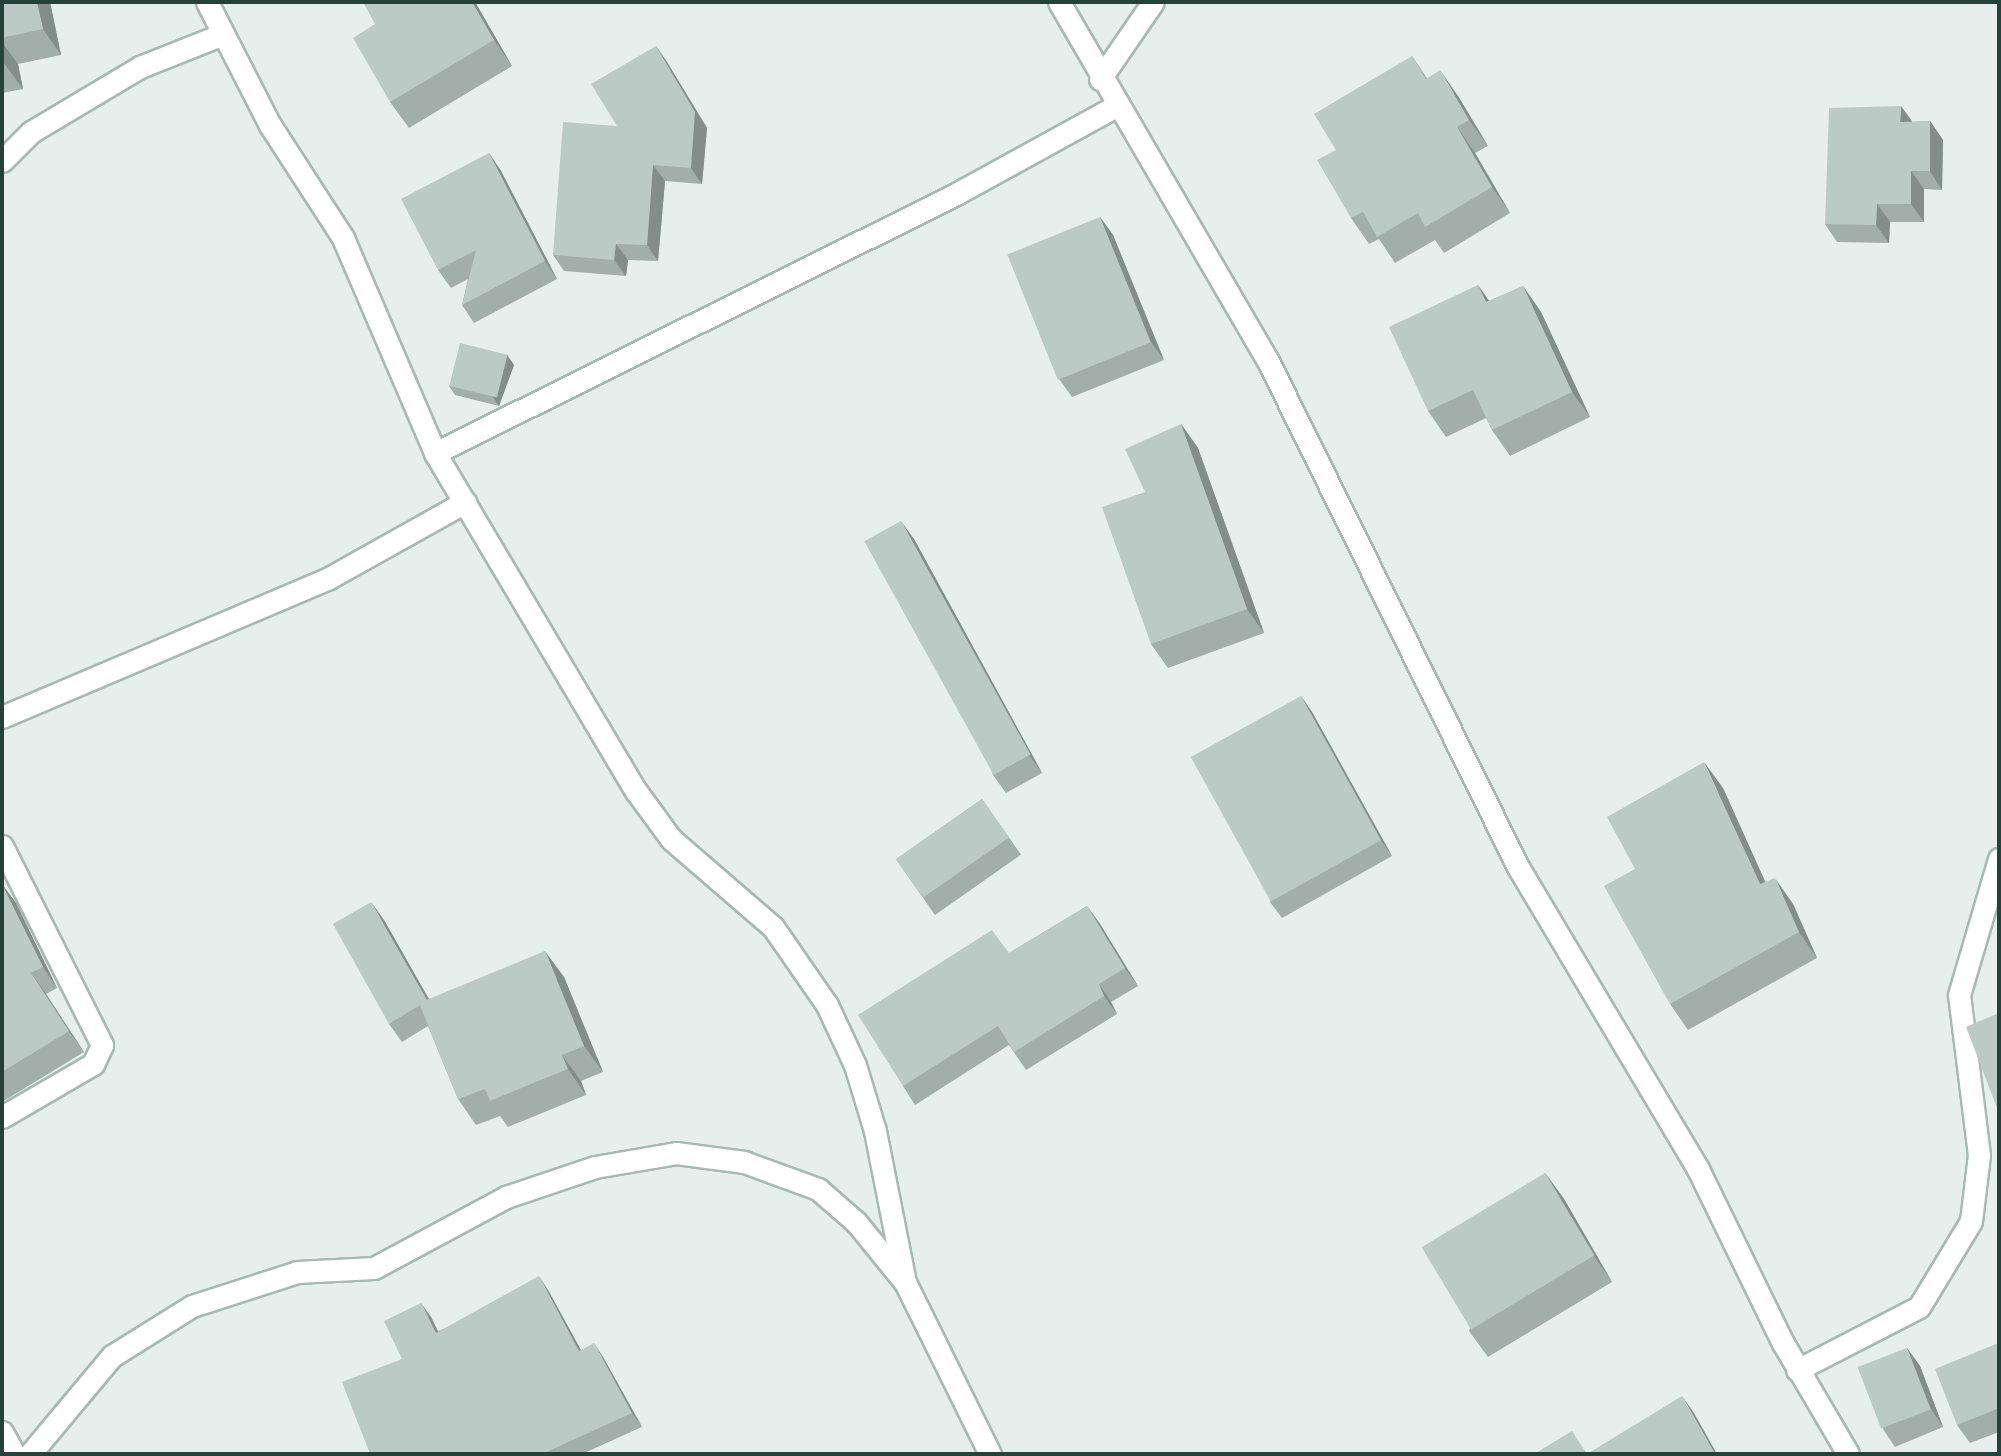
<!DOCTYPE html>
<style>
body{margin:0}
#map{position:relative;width:2001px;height:1456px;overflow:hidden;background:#e6efeb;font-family:"DM Sans",sans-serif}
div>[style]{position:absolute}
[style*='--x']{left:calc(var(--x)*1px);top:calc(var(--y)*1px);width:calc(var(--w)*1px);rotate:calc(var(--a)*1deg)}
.roads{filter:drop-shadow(2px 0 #a8b8b2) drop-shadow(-2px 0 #a8b8b2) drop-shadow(0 2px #a8b8b2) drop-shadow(0 -2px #a8b8b2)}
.minor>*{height:21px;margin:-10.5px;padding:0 10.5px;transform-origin:10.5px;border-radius:10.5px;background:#fff}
.wall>*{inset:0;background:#a1aea9;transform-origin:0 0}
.shaded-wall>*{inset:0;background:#838d89}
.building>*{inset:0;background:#bbcac4;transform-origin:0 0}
span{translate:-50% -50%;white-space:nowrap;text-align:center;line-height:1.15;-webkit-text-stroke:5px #f7fbf9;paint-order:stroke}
.frame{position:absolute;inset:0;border:4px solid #24423a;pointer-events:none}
</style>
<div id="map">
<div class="roads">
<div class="minor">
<i style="--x:207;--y:2;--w:138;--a:62.9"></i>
<i style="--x:270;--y:125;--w:135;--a:57.1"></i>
<i style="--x:343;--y:238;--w:234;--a:66.8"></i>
<i style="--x:435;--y:453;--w:393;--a:59.3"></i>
<i style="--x:636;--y:791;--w:59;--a:53.9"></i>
<i style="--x:671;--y:839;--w:135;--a:40.8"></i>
<i style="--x:773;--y:927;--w:95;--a:55.3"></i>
<i style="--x:827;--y:1005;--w:66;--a:65"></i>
<i style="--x:855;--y:1065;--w:69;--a:73.1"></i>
<i style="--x:875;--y:1131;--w:154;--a:78.8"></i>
<i style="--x:905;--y:1282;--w:192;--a:63.7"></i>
<i style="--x:1059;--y:2;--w:415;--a:59.8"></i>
<i style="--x:1268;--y:361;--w:564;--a:63.71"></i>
<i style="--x:1518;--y:867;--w:352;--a:59.2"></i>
<i style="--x:1698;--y:1169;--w:194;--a:64"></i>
<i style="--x:1783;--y:1343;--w:129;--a:59.6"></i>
<i style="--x:1100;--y:79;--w:93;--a:-55.5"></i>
<i style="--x:2;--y:161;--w:41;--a:-45"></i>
<i style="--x:31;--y:132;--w:127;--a:-30.8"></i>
<i style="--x:140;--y:67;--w:87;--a:-21.6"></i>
<i style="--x:435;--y:453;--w:582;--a:-26.43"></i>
<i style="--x:956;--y:194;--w:183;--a:-28.8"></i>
<i style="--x:2;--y:717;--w:355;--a:-23"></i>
<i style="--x:329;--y:578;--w:156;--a:-29.2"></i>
<i style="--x:2;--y:846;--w:223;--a:63.3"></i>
<i style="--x:102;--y:1045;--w:21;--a:115"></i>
<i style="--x:93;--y:1064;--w:105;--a:149.8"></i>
<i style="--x:1797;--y:1370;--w:137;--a:-27.3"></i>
<i style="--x:1919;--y:1307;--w:100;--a:-58.8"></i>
<i style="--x:1971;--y:1221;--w:66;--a:-83.1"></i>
<i style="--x:1979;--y:1155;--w:161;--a:-97.1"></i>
<i style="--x:1959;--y:995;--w:142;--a:-73.6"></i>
<i style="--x:2;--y:1432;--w:25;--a:61"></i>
<i style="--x:30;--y:1454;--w:128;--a:-50.1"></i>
<i style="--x:112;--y:1356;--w:94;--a:-32"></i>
<i style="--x:192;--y:1306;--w:110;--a:-17.9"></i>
<i style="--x:297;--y:1272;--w:77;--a:-3"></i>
<i style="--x:374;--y:1268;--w:150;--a:-28.3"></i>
<i style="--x:506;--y:1197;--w:94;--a:-18.6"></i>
<i style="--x:595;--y:1167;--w:82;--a:-9.8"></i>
<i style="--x:676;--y:1153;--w:69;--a:7.5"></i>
<i style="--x:744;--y:1162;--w:79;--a:20"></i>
<i style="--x:818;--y:1189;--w:50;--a:41"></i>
<i style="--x:856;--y:1222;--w:76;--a:50.9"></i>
</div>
</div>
<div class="wall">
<i style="clip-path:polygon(2px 2px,50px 2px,61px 55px,18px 64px,23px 89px,2px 93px)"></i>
<i style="clip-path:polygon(475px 2px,512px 66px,409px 128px,390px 102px)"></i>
<i style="clip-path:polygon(656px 46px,667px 62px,707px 128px,702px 184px,665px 181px,658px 261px,628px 260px,626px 276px,564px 271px,553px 255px)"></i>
<i style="clip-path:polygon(1412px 56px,1427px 78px,1458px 96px,1488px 146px,1475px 153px,1510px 213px,1444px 253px,1435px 240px,1395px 263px,1379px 239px,1369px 244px,1351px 218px,1336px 150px)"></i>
<i style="clip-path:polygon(1930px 121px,1943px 140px,1942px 190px,1924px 189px,1924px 222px,1890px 222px,1889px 243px,1837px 242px,1825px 224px,1912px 122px)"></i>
<i style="clip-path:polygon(489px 153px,501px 171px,557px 279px,474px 323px,462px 305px,468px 279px,451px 288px,438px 270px)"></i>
<i style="clip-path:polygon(1100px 217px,1113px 235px,1164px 360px,1072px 397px,1059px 379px)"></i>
<i style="clip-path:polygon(1478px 285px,1489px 301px,1523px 286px,1541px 312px,1590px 417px,1510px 456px,1492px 430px,1486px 418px,1446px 437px,1428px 411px)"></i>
<i style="clip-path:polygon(507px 355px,514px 365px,499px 406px,455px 395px,449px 386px)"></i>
<i style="clip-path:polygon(1181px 424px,1198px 448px,1264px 633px,1168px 668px,1151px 644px,1145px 492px)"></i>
<i style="clip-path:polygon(914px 539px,1042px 773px,1006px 793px,993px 775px)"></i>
<i style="clip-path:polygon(1301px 696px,1312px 712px,1392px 856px,1282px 918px,1270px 902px)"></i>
<i style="clip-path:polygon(1723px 788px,1765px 882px,1793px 904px,1817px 958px,1688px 1030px,1670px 1004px,1635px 869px)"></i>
<i style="left:982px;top:799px;width:68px;height:105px;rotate:55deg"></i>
<i style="clip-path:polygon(2px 884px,16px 903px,57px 988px,46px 994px,84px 1052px,2px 1102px)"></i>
<i style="clip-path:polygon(1087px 906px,1100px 924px,1138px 986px,1111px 1002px,1117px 1014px,1026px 1070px,1009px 1045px,915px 1105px,903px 1086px,1009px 953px)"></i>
<i style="clip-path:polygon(384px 920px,429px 999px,564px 977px,603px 1072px,581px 1081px,586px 1095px,508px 1127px,500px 1116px,476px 1125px,458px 1099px,428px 1026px,402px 1042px,389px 1024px)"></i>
<i style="clip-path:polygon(1545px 1173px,1564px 1199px,1612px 1282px,1488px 1357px,1469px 1331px)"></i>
<i style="clip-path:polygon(548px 1290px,581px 1350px,603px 1357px,642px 1427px,582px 1454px,370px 1454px,402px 1359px,431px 1317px,438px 1331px)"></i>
<i style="clip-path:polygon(1996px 1344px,1999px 1349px,1999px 1432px,1970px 1443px,1957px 1425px)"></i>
<i style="clip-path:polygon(1907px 1348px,1920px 1366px,1943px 1427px,1895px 1447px,1883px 1429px)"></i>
</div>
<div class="shaded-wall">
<i style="clip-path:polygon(37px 2px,50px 2px,61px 55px,43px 29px)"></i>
<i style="clip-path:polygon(472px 2px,475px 2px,512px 66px,494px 40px)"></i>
<i style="clip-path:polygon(2px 42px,18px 64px,23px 89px,4px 63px,2px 50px)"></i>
<i style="clip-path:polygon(656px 46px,667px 62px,707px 128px,702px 184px,691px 168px)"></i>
<i style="clip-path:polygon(1440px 70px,1458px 96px,1488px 146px,1469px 120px)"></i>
<i style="clip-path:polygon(1901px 106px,1914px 124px,1900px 122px)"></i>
<i style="clip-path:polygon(1930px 121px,1943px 140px,1942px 190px,1930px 171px)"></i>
<i style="clip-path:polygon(1457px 127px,1475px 153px,1510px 213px,1492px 187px)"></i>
<i style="clip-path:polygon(489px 153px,501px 171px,557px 279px,545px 261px)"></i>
<i style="clip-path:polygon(653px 165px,665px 181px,658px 261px,647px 245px)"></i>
<i style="clip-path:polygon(1911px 171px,1924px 189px,1924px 222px,1911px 204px)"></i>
<i style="clip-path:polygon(1877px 204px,1890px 222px,1889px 243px,1876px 225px)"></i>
<i style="clip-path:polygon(1100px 217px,1113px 235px,1164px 360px,1151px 342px)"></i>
<i style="clip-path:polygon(616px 244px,628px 260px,626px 276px,614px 260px)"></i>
<i style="clip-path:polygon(1478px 285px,1496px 311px,1486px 302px)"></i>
<i style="clip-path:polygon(1523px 286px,1541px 312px,1590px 417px,1572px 392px)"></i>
<i style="clip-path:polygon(507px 355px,514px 365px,499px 406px,493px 397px)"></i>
<i style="clip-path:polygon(1181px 424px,1198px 448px,1264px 633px,1247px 609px)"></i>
<i style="clip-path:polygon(901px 521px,914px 539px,1042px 773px,1029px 755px)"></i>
<i style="clip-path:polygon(1301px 696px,1312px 712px,1392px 856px,1381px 840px)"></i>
<i style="clip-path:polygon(1704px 762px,1723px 788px,1778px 910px,1760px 884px)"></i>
<i style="clip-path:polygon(1775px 878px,1793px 904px,1817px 958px,1799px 932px)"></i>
<i style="clip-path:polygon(2px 884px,16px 903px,57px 988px,43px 967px)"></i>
<i style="clip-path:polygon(371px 902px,384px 920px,440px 1019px,427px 1001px)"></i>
<i style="clip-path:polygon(1087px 906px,1100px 924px,1138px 986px,1125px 968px)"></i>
<i style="clip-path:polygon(545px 951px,564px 977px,603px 1072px,584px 1046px)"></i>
<i style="clip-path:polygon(31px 973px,46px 994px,84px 1052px,69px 1031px)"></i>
<i style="clip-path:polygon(1099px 984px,1111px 1002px,1117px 1014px,1104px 996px)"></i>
<i style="clip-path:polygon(562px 1055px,581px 1081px,586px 1095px,568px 1069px)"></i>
<i style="clip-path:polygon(1545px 1173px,1564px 1199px,1612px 1282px,1594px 1256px)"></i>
<i style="clip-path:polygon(539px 1276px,548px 1290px,589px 1365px,579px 1351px)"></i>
<i style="clip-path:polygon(421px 1303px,431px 1317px,445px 1347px,436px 1333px)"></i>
<i style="clip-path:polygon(594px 1343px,603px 1357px,642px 1427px,632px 1413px)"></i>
<i style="clip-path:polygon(1907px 1348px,1920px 1366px,1943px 1427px,1931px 1409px)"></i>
<i style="clip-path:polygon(1682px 1396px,1694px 1413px,1717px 1454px,1715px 1454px)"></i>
</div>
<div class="building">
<i style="clip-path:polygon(2px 2px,37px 2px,43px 29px,2px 38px)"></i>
<i style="clip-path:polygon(363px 2px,472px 2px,494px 40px,390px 102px,353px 38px,375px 24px)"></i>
<i style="clip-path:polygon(656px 46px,695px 112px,691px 168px,653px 165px,647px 245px,616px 244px,614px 260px,553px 255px,563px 122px,617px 126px,591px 84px)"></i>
<i style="clip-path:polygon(2px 50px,4px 63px,2px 64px)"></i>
<i style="clip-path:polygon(1412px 56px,1426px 79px,1440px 70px,1469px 120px,1457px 127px,1492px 187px,1425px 227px,1418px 213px,1377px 237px,1363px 212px,1351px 218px,1317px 160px,1336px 150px,1314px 114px)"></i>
<i style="clip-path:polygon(1901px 106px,1900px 122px,1930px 121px,1930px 171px,1911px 171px,1911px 204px,1877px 204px,1876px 225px,1825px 224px,1829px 108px)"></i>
<i style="clip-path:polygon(489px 153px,545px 261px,462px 305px,476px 250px,438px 270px,401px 199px)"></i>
<i style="left:1100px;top:217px;width:135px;height:100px;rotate:68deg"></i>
<i style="clip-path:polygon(1478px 285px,1486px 302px,1523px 286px,1572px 392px,1492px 430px,1473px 390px,1428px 411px,1389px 327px)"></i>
<i style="left:460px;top:343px;width:49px;height:44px;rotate:14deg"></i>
<i style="clip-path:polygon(1181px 424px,1247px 609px,1151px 644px,1102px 507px,1145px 492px,1125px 449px)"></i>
<i style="left:901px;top:521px;width:267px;height:42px;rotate:61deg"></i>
<i style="left:1301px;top:696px;width:165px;height:126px;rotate:61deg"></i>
<i style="clip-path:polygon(1704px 762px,1760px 884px,1775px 878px,1799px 932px,1670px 1004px,1604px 886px,1635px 869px,1607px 817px)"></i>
<i style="left:982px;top:799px;width:47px;height:105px;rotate:55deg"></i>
<i style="clip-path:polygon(2px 884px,43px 967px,31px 973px,69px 1031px,2px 1072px)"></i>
<i style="clip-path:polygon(371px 902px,427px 1000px,419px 1003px,420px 1005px,389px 1024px,333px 924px)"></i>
<i style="clip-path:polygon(1087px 906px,1125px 968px,1099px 984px,1104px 996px,1014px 1052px,998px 1026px,903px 1086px,858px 1015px,992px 930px,1009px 953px)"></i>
<i style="clip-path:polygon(545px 951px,584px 1046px,562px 1055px,568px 1069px,490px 1101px,485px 1089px,458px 1099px,419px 1003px)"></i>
<i style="clip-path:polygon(1999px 1013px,1999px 1113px,1966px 1027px)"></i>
<i style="left:1545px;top:1173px;width:96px;height:144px;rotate:59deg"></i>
<i style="clip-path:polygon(539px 1276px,579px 1351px,594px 1343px,632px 1413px,542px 1454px,370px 1454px,342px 1382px,402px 1359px,384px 1321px,421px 1303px,436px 1333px)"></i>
<i style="clip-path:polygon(1996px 1344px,1999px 1352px,1999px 1408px,1957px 1425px,1935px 1369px)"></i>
<i style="left:1907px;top:1348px;width:66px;height:53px;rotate:69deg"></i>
<i style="clip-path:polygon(1682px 1396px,1715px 1454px,1534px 1454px,1572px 1431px,1587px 1454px)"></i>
</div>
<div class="frame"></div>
</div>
